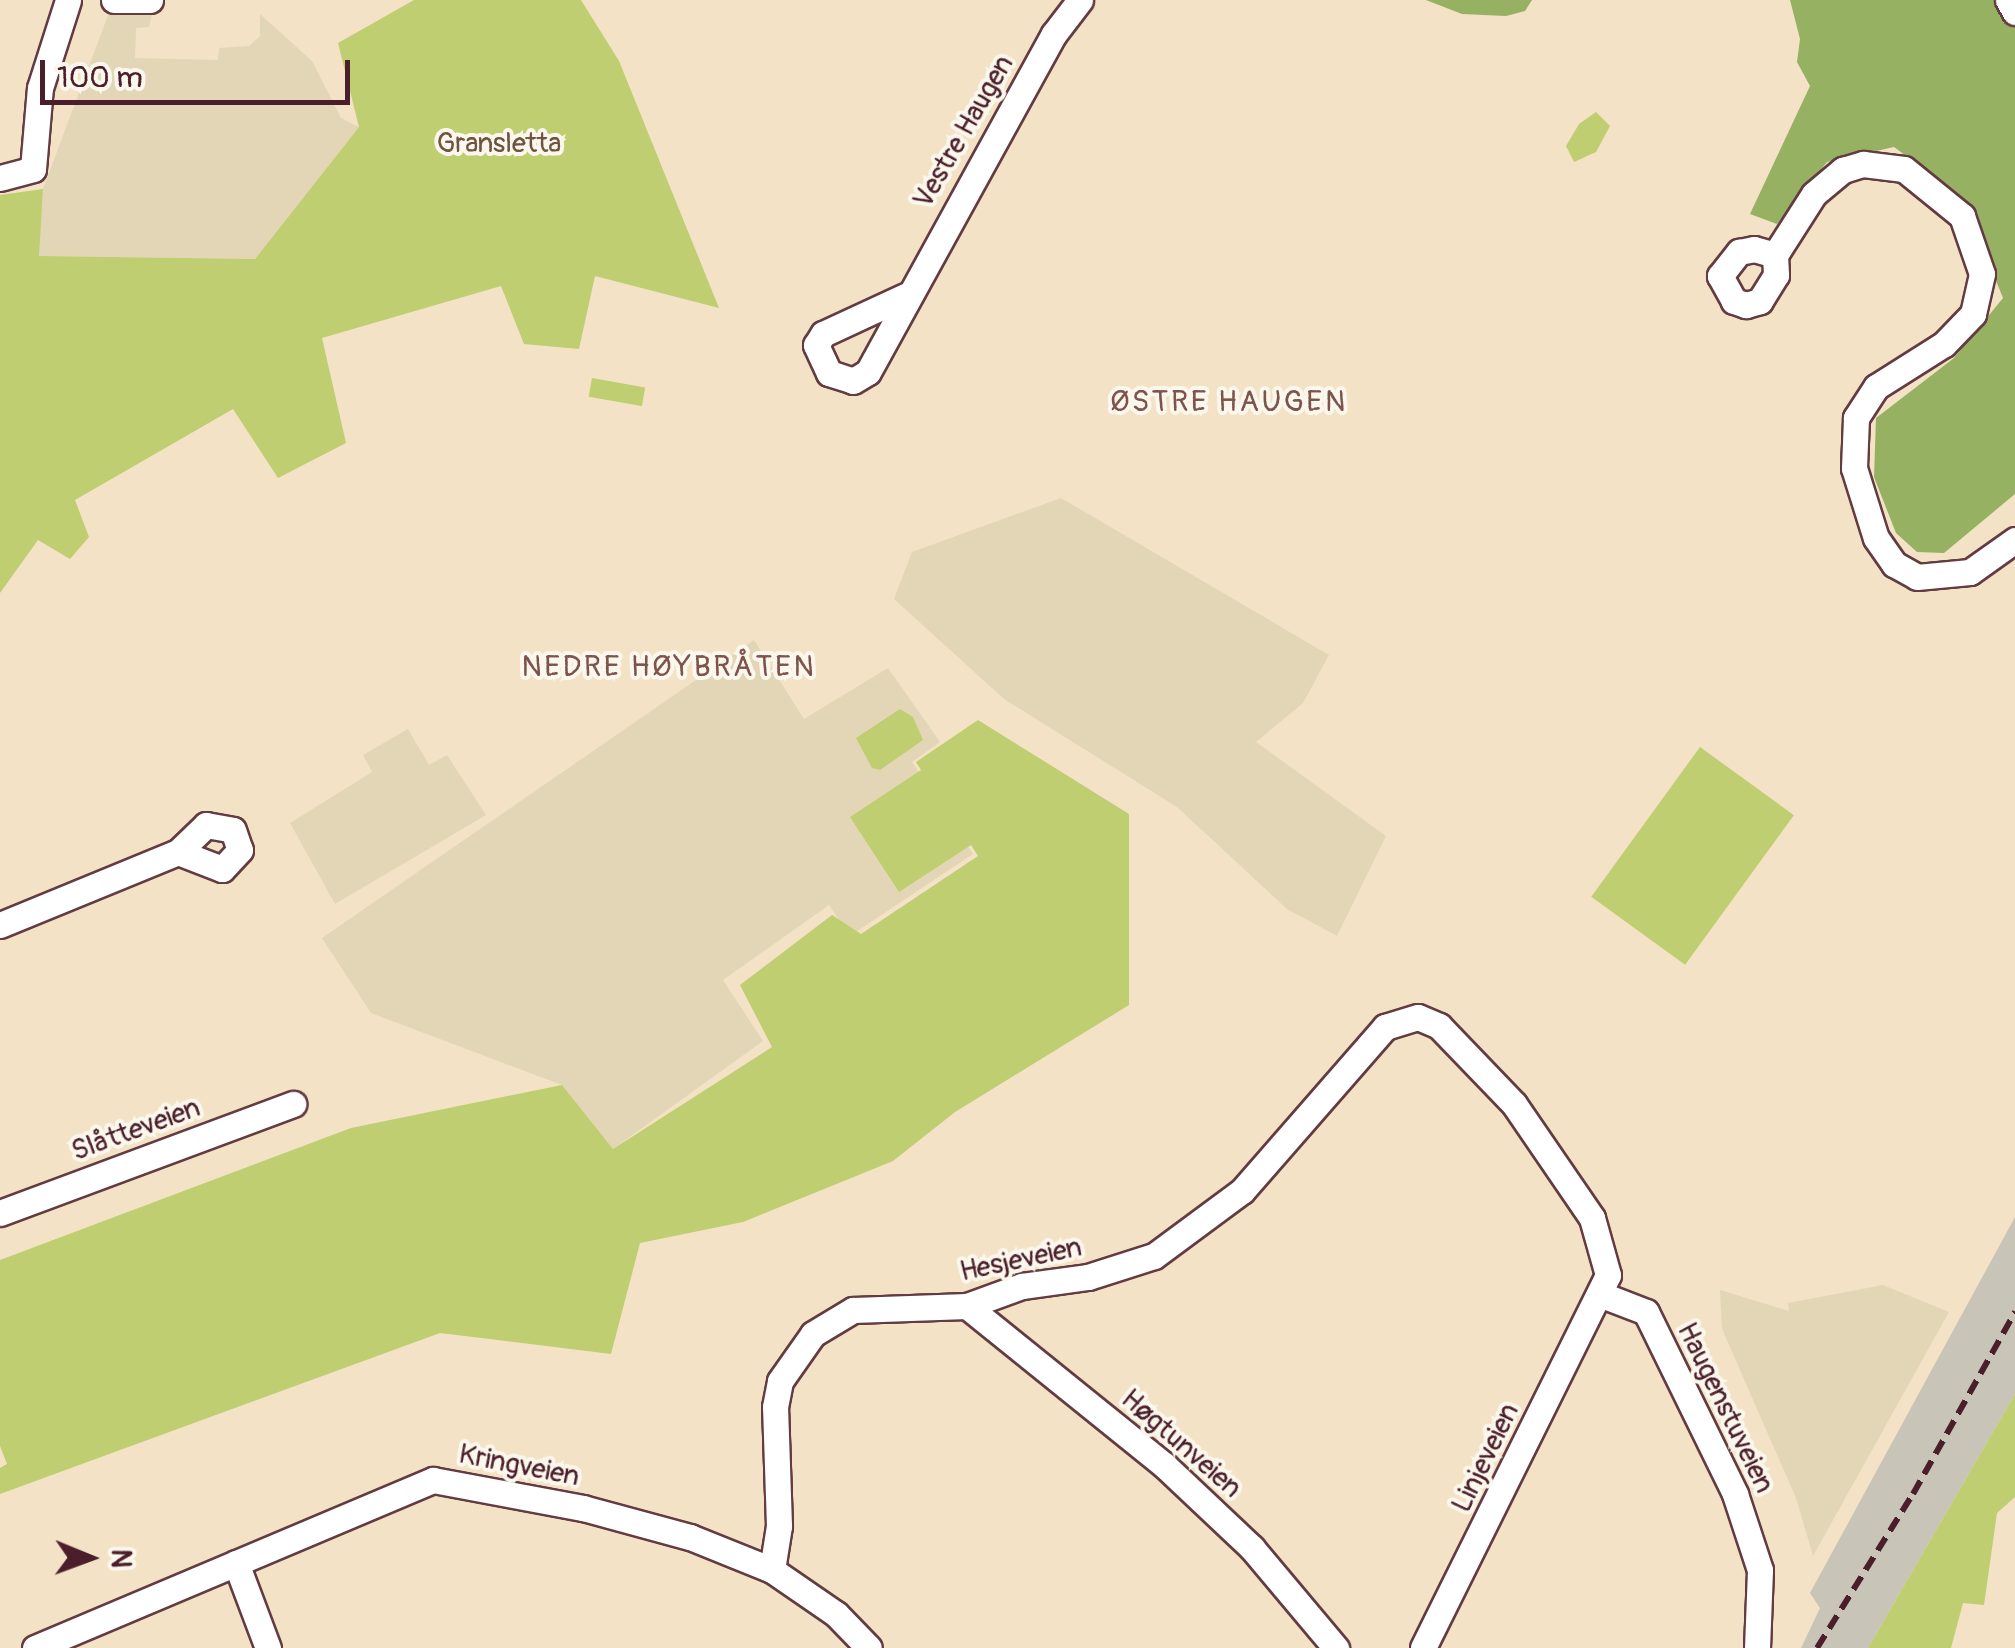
<!DOCTYPE html>
<meta charset="utf-8">
<style>
body{margin:0}
#map{position:relative;width:2015px;height:1648px;overflow:hidden;background:#f3e2c6;font-family:Pangolin,sans-serif}
div>[style]{position:absolute}
[style*='--x']{left:calc(var(--x)*1px);top:calc(var(--y)*1px);width:calc(var(--w)*1px);rotate:calc(var(--a)*1deg)}
.built>*{inset:0;background:#e3d6b7}
.industrial>*{inset:0;background:#c8c4b8}
.green>*{inset:0;background:#bece70;transform-origin:0 0}
.forest>*{inset:0;background:#96b162}
.roads{filter:drop-shadow(2px 0 #633c42) drop-shadow(-2px 0 #633c42) drop-shadow(0 2px #633c42) drop-shadow(0 -2px #633c42)}
.minor>*{height:25px;margin:-12.5px;padding:0 12.5px;transform-origin:12.5px;border-radius:12.5px;background:#fff}
.rail>*{height:6px;margin-top:-3px;transform-origin:0;background:repeating-linear-gradient(90deg,#4a1f2b 0 15px,transparent 0 23px)}
span{translate:-50% -50%;white-space:nowrap;text-align:center;line-height:1.15;-webkit-text-stroke:8px #fbf7ec;paint-order:stroke}
.street-label{font-size:28px;color:#4a1f2b}
.park-label{font-size:28px;color:#6d5440}
.neighbourhood-label{font-size:30px;color:#7c544c;letter-spacing:2.5px}
.north{position:absolute;left:40px;top:1508px;width:100px;height:100px;-webkit-text-stroke:8px #fbf7ec;paint-order:stroke;rotate:91deg;font-size:28px;font-weight:700;line-height:40px;text-align:center;color:#4a1f2b}
.north::after{content:'';display:block;margin:auto;width:35px;height:45px;background:#4a1f2b;clip-path:polygon(50% 0,100% 100%,50% 72%,0 100%)}
.scale{position:absolute;left:40px;top:60px;width:310px;height:45px;box-sizing:border-box;border:5px solid #4a1f2b;border-top:0;padding-left:12px;font-size:30px;line-height:35px;white-space:nowrap;color:#4a1f2b;-webkit-text-stroke:8px #fbf7ec;paint-order:stroke}
</style>
<div id="map">
<div class="built">
<i style="clip-path:polygon(154px 7px,149px 27px,136px 28px,135px 58px,218px 60px,219px 48px,249px 46px,260px 36px,260px 14px,312px 61px,341px 118px,359px 127px,255px 259px,38px 256px,43px 189px,110px 10px)"></i>
<i style="clip-path:polygon(1061px 498px,1329px 655px,1303px 703px,1256px 742px,1386px 836px,1337px 936px,1287px 909px,1177px 807px,1004px 699px,894px 599px,912px 552px)"></i>
<i style="clip-path:polygon(754px 640px,804px 719px,888px 668px,940px 742px,912px 762px,973px 854px,850px 936px,829px 905px,723px 980px,763px 1041px,613px 1149px,562px 1085px,371px 1013px,322px 938px)"></i>
<i style="clip-path:polygon(408px 729px,429px 765px,447px 755px,486px 815px,335px 904px,290px 823px,372px 772px,363px 755px)"></i>
<i style="clip-path:polygon(1883px 1285px,1949px 1312px,1813px 1556px,1796px 1498px,1722px 1329px,1720px 1290px,1789px 1311px,1788px 1303px)"></i>
</div>
<div class="industrial">
<i style="clip-path:polygon(2015px 1217px,2015px 1394px,1868px 1648px,1801px 1648px,1820px 1608px,1810px 1593px)"></i>
</div>
<div class="green">
<i style="clip-path:polygon(414px 0,581px 0,619px 61px,719px 308px,595px 276px,579px 349px,524px 344px,501px 286px,322px 338px,346px 443px,278px 478px,233px 409px,75px 500px,89px 537px,70px 559px,38px 540px,0 593px,0 195px,43px 189px,39px 256px,255px 259px,359px 127px,338px 43px)"></i>
<i style="clip-path:polygon(1596px 112px,1610px 126px,1596px 152px,1574px 162px,1566px 146px,1579px 124px)"></i>
<i style="left:592px;top:378px;width:54px;height:19px;rotate:10deg"></i>
<i style="clip-path:polygon(900px 709px,913px 717px,923px 740px,880px 770px,872px 768px,856px 738px)"></i>
<i style="clip-path:polygon(978px 720px,1129px 814px,1129px 1005px,955px 1112px,893px 1161px,743px 1222px,640px 1243px,611px 1354px,440px 1333px,0 1494px,0 1468px,7px 1464px,0 1446px,0 1260px,351px 1128px,562px 1085px,613px 1149px,772px 1047px,740px 985px,832px 915px,861px 934px,978px 856px,971px 845px,899px 892px,850px 817px,921px 770px,916px 762px)"></i>
<i style="left:1700px;top:747px;width:116px;height:185px;rotate:36deg"></i>
<i style="clip-path:polygon(2015px 1394px,2015px 1497px,1997px 1513px,1984px 1605px,1963px 1603px,1951px 1648px,1868px 1648px)"></i>
</div>
<div class="forest">
<i style="clip-path:polygon(1426px 0,1532px 0,1525px 11px,1506px 16px,1462px 14px)"></i>
<i style="clip-path:polygon(1790px 0,2015px 0,2015px 494px,1944px 553px,1917px 552px,1896px 533px,1874px 477px,1876px 418px,1954px 358px,2003px 298px,1962px 197px,1894px 147px,1827px 162px,1777px 224px,1750px 214px,1810px 86px,1797px 62px,1800px 39px)"></i>
</div>
<div class="roads">
<div class="minor">
<i style="--x:114;--y:0;--w:36;--a:0"></i>
<i style="--x:2008;--y:0;--w:14;--a:60"></i>
<i style="--x:0;--y:178;--w:34;--a:-15"></i>
<i style="--x:33;--y:169;--w:81;--a:-85.1"></i>
<i style="--x:40;--y:88;--w:92;--a:-72.3"></i>
<i style="--x:1754;--y:249;--w:22;--a:16"></i>
<i style="--x:1775;--y:255;--w:20;--a:87"></i>
<i style="--x:1776;--y:275;--w:31;--a:122"></i>
<i style="--x:1760;--y:301;--w:15;--a:164"></i>
<i style="--x:1746;--y:305;--w:13;--a:-162"></i>
<i style="--x:1734;--y:301;--w:29;--a:-119"></i>
<i style="--x:1720;--y:276;--w:31;--a:-52"></i>
<i style="--x:1739;--y:252;--w:15;--a:-11"></i>
<i style="--x:1775;--y:255;--w:72;--a:-57.4"></i>
<i style="--x:1814;--y:194;--w:38;--a:-40"></i>
<i style="--x:1843;--y:170;--w:21;--a:-17"></i>
<i style="--x:1863;--y:164;--w:41;--a:7"></i>
<i style="--x:1904;--y:169;--w:75;--a:39"></i>
<i style="--x:1962;--y:216;--w:61;--a:71"></i>
<i style="--x:1982;--y:274;--w:41;--a:102.7"></i>
<i style="--x:1973;--y:314;--w:42;--a:134"></i>
<i style="--x:1944;--y:344;--w:80;--a:147.7"></i>
<i style="--x:1876;--y:387;--w:37;--a:123"></i>
<i style="--x:1856;--y:418;--w:50;--a:92.3"></i>
<i style="--x:1854;--y:468;--w:73;--a:72.6"></i>
<i style="--x:1876;--y:538;--w:32;--a:55"></i>
<i style="--x:1894;--y:564;--w:26;--a:29"></i>
<i style="--x:1917;--y:577;--w:53;--a:-5.4"></i>
<i style="--x:1970;--y:572;--w:55;--a:-35.4"></i>
<i style="--x:905;--y:296;--w:90;--a:155.1"></i>
<i style="--x:823;--y:334;--w:13;--a:122"></i>
<i style="--x:816;--y:345;--w:31;--a:65"></i>
<i style="--x:829;--y:373;--w:25;--a:18"></i>
<i style="--x:853;--y:381;--w:17;--a:-31"></i>
<i style="--x:868;--y:372;--w:386;--a:-61.2"></i>
<i style="--x:1054;--y:34;--w:43;--a:-52.6"></i>
<i style="--x:0;--y:925;--w:192;--a:-22.3"></i>
<i style="--x:178;--y:852;--w:39;--a:-44"></i>
<i style="--x:206;--y:825;--w:27;--a:10"></i>
<i style="--x:233;--y:830;--w:21;--a:71"></i>
<i style="--x:240;--y:850;--w:26;--a:133"></i>
<i style="--x:222;--y:869;--w:47;--a:-158.9"></i>
<i style="--x:0;--y:1213;--w:313;--a:-20.4"></i>
<i style="--x:1602;--y:1295;--w:47;--a:21.1"></i>
<i style="--x:1646;--y:1312;--w:203;--a:63.9"></i>
<i style="--x:1735;--y:1494;--w:80;--a:71.8"></i>
<i style="--x:1760;--y:1570;--w:78;--a:92.2"></i>
<i style="--x:967;--y:1306;--w:253;--a:38.9"></i>
<i style="--x:1164;--y:1465;--w:121;--a:43.3"></i>
<i style="--x:1252;--y:1548;--w:131;--a:50"></i>
<i style="--x:236;--y:1563;--w:91;--a:69.4"></i>
<i style="--x:772;--y:1570;--w:45;--a:-81"></i>
<i style="--x:779;--y:1526;--w:119;--a:-91.9"></i>
<i style="--x:775;--y:1407;--w:26;--a:-79"></i>
<i style="--x:780;--y:1381;--w:57;--a:-54.9"></i>
<i style="--x:813;--y:1334;--w:47;--a:-31"></i>
<i style="--x:853;--y:1310;--w:114;--a:-2"></i>
<i style="--x:967;--y:1306;--w:59;--a:-20"></i>
<i style="--x:1022;--y:1286;--w:67;--a:-7.8"></i>
<i style="--x:1088;--y:1277;--w:69;--a:-17.7"></i>
<i style="--x:1154;--y:1256;--w:109;--a:-36.5"></i>
<i style="--x:1242;--y:1191;--w:218;--a:-48.9"></i>
<i style="--x:1385;--y:1027;--w:34;--a:-17"></i>
<i style="--x:1418;--y:1017;--w:23;--a:23"></i>
<i style="--x:1439;--y:1026;--w:108;--a:46.1"></i>
<i style="--x:1514;--y:1104;--w:138;--a:55.6"></i>
<i style="--x:1592;--y:1218;--w:59;--a:74.3"></i>
<i style="--x:1608;--y:1275;--w:416;--a:116.4"></i>
<i style="--x:35;--y:1648;--w:432;--a:-22.9"></i>
<i style="--x:433;--y:1480;--w:153;--a:10.6"></i>
<i style="--x:583;--y:1508;--w:111;--a:15.2"></i>
<i style="--x:690;--y:1537;--w:88;--a:21.9"></i>
<i style="--x:772;--y:1570;--w:78;--a:34.5"></i>
<i style="--x:836;--y:1614;--w:47;--a:45.9"></i>
</div>
</div>
<div class="rail">
<i style="--x:1817;--y:1648;--w:181;--a:-58.1"></i>
<i style="--x:1913;--y:1494;--w:209;--a:-60.7"></i>
</div>
<div class="street-label">
<span style="left:964px;top:132px;rotate:-60deg">Vestre Haugen</span>
<span style="left:136px;top:1130px;rotate:-20deg">Slåtteveien</span>
<span style="left:1021px;top:1260px;rotate:-12deg">Hesjeveien</span>
<span style="left:1725px;top:1408px;rotate:64deg">Haugenstuveien</span>
<span style="left:1181px;top:1444px;rotate:41deg">Høgtunveien</span>
<span style="left:1486px;top:1458px;rotate:-64deg">Linjeveien</span>
<span style="left:519px;top:1466px;rotate:11deg">Kringveien</span>
</div>
<div class="park-label">
<span style="left:499px;top:144px">Gransletta</span>
</div>
<div class="neighbourhood-label">
<span style="left:1229px;top:402px">ØSTRE HAUGEN</span>
<span style="left:669px;top:667px">NEDRE HØYBRÅTEN</span>
</div>
<div class="north">N</div>
<div class="scale">100 m</div>
</div>
